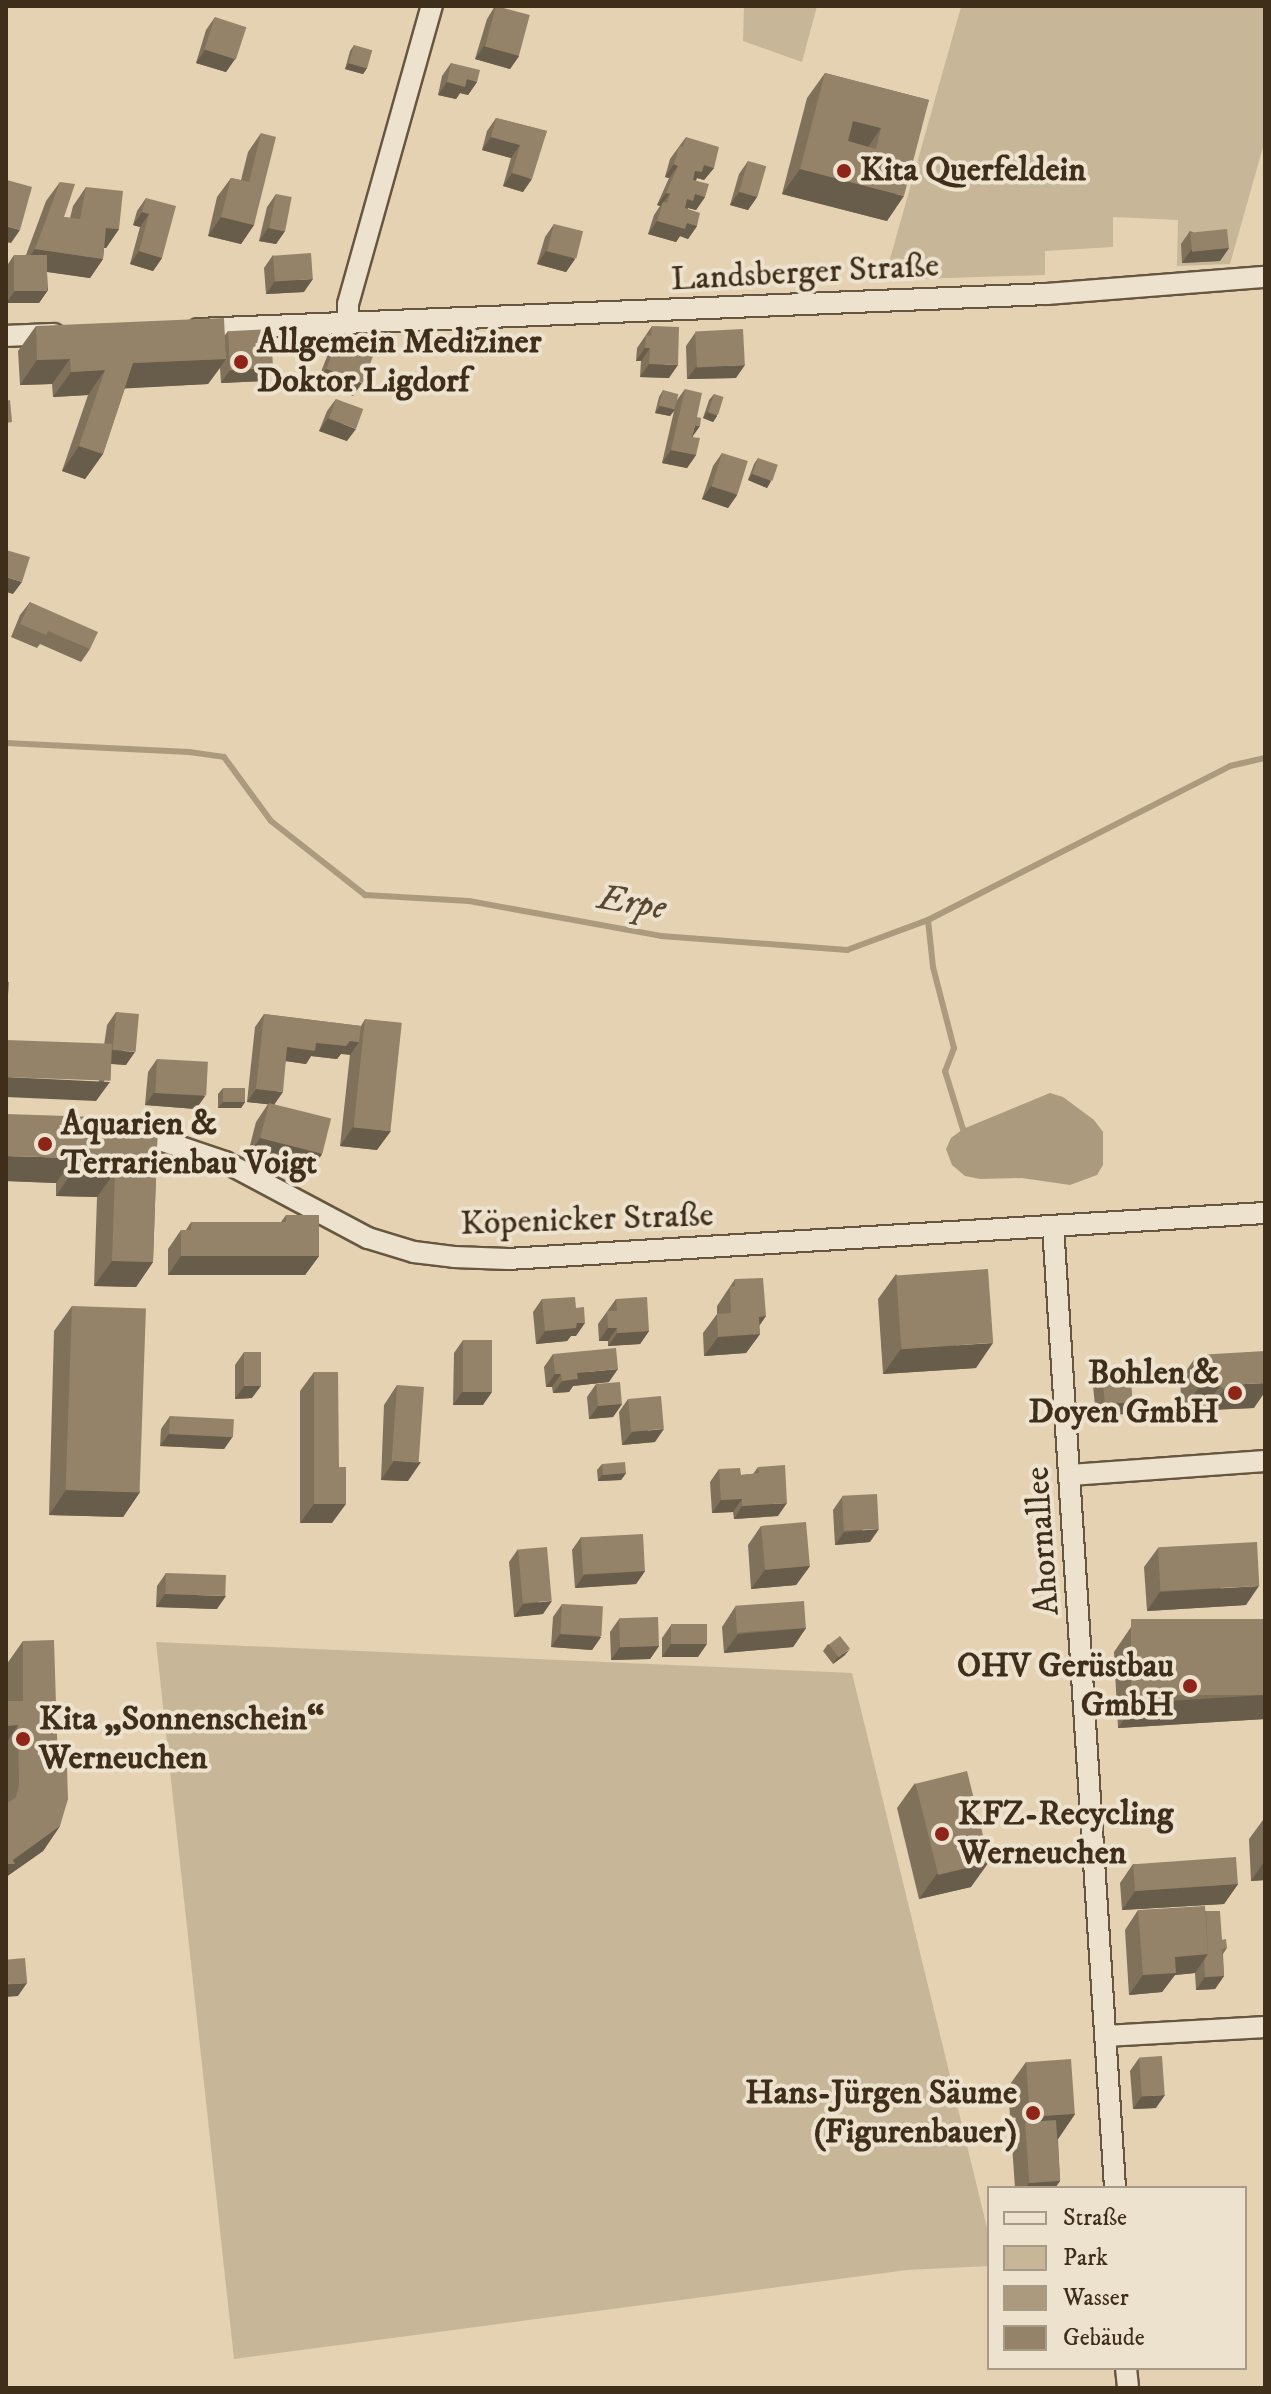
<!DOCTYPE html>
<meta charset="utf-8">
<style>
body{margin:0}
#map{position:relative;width:1271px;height:2394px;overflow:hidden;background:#e4d2b3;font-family:"IM FELL DW Pica",serif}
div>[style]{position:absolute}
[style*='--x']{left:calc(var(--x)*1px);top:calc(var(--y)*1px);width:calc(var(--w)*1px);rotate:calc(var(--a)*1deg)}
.green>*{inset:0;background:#c8b699}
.water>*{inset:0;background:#ac9a7f}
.stream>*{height:6px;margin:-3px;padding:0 3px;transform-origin:3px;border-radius:3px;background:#ac9a7f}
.roads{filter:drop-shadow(2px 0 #685740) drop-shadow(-2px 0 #685740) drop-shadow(0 2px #685740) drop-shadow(0 -2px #685740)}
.minor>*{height:20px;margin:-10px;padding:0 10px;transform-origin:10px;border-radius:10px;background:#ede2ce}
.wall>*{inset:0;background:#80715a}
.shaded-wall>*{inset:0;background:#685c4a}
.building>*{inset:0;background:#958369;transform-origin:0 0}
.dots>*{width:22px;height:22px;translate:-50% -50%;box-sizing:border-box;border:4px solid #ede2ce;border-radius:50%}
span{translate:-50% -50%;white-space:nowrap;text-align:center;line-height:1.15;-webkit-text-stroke:8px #ede2ce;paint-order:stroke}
.poi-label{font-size:34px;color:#3f2e19;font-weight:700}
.left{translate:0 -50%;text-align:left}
.right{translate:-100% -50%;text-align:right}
.street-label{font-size:34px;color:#3f2e19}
.water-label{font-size:36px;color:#5a4932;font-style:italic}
.frame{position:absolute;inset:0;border:8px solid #3f2e19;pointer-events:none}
.legend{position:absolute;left:987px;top:2186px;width:260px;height:184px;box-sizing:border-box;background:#ede2ce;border:2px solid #a79a86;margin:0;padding:10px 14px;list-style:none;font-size:24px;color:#3f2e19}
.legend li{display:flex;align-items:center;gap:16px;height:40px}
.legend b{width:40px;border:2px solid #a79a86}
</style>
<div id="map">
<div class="green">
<i style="clip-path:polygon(744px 6px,817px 6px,802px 62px,743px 41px)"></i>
<i style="clip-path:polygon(958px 6px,1265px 6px,1265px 140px,1230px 264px,1177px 266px,1178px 220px,1113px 217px,1113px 247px,1045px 251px,1045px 275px,884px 280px,961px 7px)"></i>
<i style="clip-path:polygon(156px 1642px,852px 1673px,989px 2236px,989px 2266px,907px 2270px,234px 2359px)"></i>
</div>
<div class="water">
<i style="clip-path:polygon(1050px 1093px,1063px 1097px,1094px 1120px,1103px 1132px,1103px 1165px,1097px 1175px,1070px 1185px,1022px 1178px,980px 1179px,965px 1176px,952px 1165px,946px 1149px,951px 1138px,963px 1129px)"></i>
</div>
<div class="stream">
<i style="--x:6;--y:743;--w:183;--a:2.8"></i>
<i style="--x:189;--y:752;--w:35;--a:8"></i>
<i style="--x:224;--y:757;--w:79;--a:53.7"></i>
<i style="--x:271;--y:821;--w:120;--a:38.2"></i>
<i style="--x:365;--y:895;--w:104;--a:3.3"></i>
<i style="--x:469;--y:901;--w:195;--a:10.3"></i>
<i style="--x:661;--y:936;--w:187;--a:4.3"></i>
<i style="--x:847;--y:950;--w:86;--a:-20.3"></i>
<i style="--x:928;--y:920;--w:339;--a:-27"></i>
<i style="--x:1230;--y:766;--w:36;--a:-13"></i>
<i style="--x:928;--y:920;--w:47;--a:83.9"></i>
<i style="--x:933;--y:967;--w:84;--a:75.5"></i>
<i style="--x:954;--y:1048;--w:25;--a:111"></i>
<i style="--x:945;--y:1071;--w:61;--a:72.8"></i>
</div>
<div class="roads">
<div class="minor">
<i style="--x:348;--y:324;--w:20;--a:-90"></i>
<i style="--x:348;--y:304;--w:310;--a:-74.3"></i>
<i style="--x:198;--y:329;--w:850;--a:-2.36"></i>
<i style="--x:1047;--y:294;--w:219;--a:-4.5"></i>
<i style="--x:6;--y:336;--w:48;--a:-2.4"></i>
<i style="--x:133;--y:1131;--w:97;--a:18.6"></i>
<i style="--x:225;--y:1162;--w:162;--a:28"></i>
<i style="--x:368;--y:1238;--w:48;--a:16.9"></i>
<i style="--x:414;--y:1252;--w:40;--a:7.1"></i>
<i style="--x:454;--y:1257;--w:54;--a:2.1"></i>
<i style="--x:508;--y:1259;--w:758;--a:-3.48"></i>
<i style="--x:1053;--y:1226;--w:964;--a:86.31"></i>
<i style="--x:1070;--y:1475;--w:196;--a:-4.1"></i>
<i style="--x:1106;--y:2036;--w:159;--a:-3.2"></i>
<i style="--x:1126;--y:2368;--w:20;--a:84"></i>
</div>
</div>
<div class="wall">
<i style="clip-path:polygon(495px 6px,519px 56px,510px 69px,475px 59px,487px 19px)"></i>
<i style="clip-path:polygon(215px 17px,235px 59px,226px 72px,196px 63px,206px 30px)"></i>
<i style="clip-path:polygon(354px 45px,367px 68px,363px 74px,345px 69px,350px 51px)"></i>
<i style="clip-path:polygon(451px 63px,477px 82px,468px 95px,460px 93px,456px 99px,438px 95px,442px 76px)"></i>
<i style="clip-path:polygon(825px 73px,929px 100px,887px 221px,782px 194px,807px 98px)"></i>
<i style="clip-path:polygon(496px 118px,547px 131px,523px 192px,503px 186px,511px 158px,482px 150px,487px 131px)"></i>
<i style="clip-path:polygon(261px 133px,254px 225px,241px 244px,208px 236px,217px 197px,231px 178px,241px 180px,248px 152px)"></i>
<i style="clip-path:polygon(686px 137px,714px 168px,704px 180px,697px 178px,696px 181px,705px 197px,696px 210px,688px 208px,688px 209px,697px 226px,688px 239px,680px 236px,676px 242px,648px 234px,654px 215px,660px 206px,657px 205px,669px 178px,665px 177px,670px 159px)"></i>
<i style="clip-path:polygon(748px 161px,757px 197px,748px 210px,730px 205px,739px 174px)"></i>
<i style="clip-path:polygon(60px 182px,64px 217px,70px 218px,73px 206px,86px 187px,119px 229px,106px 248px,104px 248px,103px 259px,90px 278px,47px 272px,48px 290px,39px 303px,6px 303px,6px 267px,14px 255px,26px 255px,46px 201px)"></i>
<i style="clip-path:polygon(276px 194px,285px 231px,276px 244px,259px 241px,267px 207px)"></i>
<i style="clip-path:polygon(146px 198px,162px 258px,153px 271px,130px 264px,140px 227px,133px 225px,137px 211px)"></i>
<i style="clip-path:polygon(554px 224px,575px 259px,566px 272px,537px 264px,545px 237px)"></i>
<i style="clip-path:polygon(1190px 231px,1229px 248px,1220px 261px,1182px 263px,1181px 244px)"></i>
<i style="clip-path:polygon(273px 255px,304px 292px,266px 294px,264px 268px)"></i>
<i style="clip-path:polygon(36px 326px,225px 335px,228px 331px,273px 368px,264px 381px,221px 383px,220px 368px,208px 384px,125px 388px,103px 454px,85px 479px,62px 471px,88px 395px,53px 397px,52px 384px,20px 385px,18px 351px)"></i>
<i style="clip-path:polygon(652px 326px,669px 378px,640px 377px,641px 361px,636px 361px,637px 348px)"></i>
<i style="clip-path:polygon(695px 333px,736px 378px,687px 379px,686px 346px)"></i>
<i style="clip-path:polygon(339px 336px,353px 396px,317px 382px,330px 349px)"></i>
<i style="clip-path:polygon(685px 389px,696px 455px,687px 468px,662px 463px,674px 411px,670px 416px,655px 413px,659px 397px,663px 390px,677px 400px)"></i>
<i style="clip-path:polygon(714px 394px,717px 416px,713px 422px,703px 418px,709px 400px)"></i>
<i style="clip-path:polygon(336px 399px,347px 441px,319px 431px,327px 411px)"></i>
<i style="clip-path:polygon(722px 453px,737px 495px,728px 508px,702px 499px,713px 466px)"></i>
<i style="clip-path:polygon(758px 458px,771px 481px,767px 488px,748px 480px,754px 464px)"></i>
<i style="clip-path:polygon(30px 602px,90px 649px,81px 662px,40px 644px,37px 648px,11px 637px,20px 615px)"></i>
<i style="clip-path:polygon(116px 1012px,126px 1065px,111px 1064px,96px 1101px,107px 1025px)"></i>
<i style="clip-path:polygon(264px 1014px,361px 1026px,365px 1019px,377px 1150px,340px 1146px,350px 1054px,341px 1054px,337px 1059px,311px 1056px,306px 1064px,286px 1061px,274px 1104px,322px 1154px,309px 1174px,247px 1157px,256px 1122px,268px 1104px,247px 1102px,255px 1027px)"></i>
<i style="clip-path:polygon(157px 1059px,205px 1096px,196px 1109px,145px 1105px,148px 1072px)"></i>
<i style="clip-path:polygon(223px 1088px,245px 1102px,241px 1108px,218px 1108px,218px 1094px)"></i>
<i style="clip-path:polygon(158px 1119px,153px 1262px,136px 1287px,94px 1286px,97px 1197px,56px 1196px,56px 1183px,6px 1181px)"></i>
<i style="clip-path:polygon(286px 1215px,319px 1256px,305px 1275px,168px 1275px,168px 1249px,181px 1230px,186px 1230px,191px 1222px,281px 1222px)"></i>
<i style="clip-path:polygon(896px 1274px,976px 1368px,883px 1374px,878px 1299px)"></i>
<i style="clip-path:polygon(735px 1279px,766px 1316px,759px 1325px,760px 1334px,746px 1353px,704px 1356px,703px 1333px,717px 1314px,717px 1306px)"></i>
<i style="clip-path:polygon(542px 1299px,576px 1336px,571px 1336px,567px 1341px,536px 1344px,533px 1312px)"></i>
<i style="clip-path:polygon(616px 1299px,649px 1331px,640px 1344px,608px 1346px,608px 1341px,599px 1341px,598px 1324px)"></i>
<i style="clip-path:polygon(72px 1306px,140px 1492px,123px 1517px,49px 1515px,54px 1331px)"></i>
<i style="clip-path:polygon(463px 1340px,483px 1405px,453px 1405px,454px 1353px)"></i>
<i style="clip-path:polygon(244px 1352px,252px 1398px,235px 1399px,235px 1365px)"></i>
<i style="clip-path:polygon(553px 1354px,609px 1382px,573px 1386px,569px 1392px,553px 1393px,552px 1387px,546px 1387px,544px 1367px)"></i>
<i style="clip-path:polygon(1197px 1355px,1254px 1408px,1209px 1410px,1206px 1414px,1202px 1411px,1182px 1412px,1180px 1380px)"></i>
<i style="clip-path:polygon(314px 1372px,332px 1523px,300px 1523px,300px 1391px)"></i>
<i style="clip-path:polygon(1102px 1372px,1133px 1402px,1124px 1414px,1096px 1416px,1093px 1385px)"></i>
<i style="clip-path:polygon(596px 1384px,622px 1404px,613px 1417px,589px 1419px,587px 1397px)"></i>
<i style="clip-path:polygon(397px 1385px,408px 1481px,381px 1480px,384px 1405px)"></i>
<i style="clip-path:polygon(628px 1399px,655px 1442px,622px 1445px,619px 1412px)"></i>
<i style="clip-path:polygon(170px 1416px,233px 1436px,224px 1449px,160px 1446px,161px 1429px)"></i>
<i style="clip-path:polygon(602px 1464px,626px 1473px,621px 1480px,598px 1481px,597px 1470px)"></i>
<i style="clip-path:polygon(758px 1467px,778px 1516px,734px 1519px,733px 1512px,712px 1513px,710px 1482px,719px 1469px,741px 1475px,753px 1474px)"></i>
<i style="clip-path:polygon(842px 1497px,870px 1542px,835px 1545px,833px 1510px)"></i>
<i style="clip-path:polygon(761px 1526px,810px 1566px,796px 1585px,751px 1589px,748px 1545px)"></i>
<i style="clip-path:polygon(581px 1537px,645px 1571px,636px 1584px,575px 1588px,572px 1550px)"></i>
<i style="clip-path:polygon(1158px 1548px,1246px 1605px,1147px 1611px,1144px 1567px)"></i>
<i style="clip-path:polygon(518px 1549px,543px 1614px,514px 1617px,509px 1562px)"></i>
<i style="clip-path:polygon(166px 1573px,217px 1609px,156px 1607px,157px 1586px)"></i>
<i style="clip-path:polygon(562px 1604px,601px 1637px,592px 1650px,551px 1647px,553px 1617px)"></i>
<i style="clip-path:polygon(735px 1607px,806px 1628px,793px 1647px,724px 1653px,722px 1627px)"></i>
<i style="clip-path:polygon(619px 1619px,659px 1646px,650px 1659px,611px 1660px,610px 1632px)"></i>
<i style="clip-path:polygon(1265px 1619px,1265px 1719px,1118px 1728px,1114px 1652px,1131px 1627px)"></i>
<i style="clip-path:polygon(671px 1625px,698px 1657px,662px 1657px,662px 1638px)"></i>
<i style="clip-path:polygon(23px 1641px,60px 1826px,43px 1851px,6px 1877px,6px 1665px)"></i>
<i style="clip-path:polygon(828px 1644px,845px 1655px,833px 1664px,823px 1651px)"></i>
<i style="clip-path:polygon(915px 1783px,971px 1887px,919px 1899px,897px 1808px)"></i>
<i style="clip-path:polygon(1263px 1820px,1265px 1880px,1251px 1881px,1249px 1839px)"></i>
<i style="clip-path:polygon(1133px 1864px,1238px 1884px,1224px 1904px,1122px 1910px,1120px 1883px)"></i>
<i style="clip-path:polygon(1138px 1910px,1206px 1911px,1227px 1948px,1223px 1954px,1224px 1976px,1215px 1989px,1196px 1990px,1195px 1973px,1175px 1975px,1162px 1992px,1129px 1995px,1125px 1930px)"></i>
<i style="clip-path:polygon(1139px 2058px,1156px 2108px,1133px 2109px,1130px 2071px)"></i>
<i style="clip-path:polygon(1026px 2062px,1075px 2114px,1058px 2139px,1060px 2181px,1055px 2188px,1015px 2188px,1008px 2087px)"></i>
</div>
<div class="shaded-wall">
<i style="clip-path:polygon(484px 46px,519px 56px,510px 69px,475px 59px)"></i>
<i style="clip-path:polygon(205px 50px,235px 59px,226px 72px,196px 63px)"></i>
<i style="clip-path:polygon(349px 63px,367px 68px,363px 74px,345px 69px)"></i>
<i style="clip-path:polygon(467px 79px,477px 82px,468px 95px,460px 93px,456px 99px,438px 95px,447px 82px)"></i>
<i style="clip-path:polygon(853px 121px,881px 128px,864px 153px,835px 146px)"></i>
<i style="clip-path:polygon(491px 137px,520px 145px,511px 158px,482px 150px)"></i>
<i style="clip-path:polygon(674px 164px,678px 166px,669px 178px,665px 177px)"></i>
<i style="clip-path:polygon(704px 165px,714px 168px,704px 180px,697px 178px,693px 185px,686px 183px,695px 171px)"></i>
<i style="clip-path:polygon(800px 169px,904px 196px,887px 221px,782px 194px)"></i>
<i style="clip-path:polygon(512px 173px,532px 179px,523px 192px,503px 186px)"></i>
<i style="clip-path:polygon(739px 192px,757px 197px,748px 210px,730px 205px)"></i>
<i style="clip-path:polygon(666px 193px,670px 194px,660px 206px,657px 205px)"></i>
<i style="clip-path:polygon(695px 194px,705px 197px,696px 210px,688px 208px,684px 214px,678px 212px,687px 199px)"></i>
<i style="clip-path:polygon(142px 212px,149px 214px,140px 227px,133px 225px)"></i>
<i style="clip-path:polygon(221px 217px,254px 225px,241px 244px,208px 236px)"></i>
<i style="clip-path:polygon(657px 221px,687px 223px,697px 226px,688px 239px,680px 236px,676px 242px,648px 234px)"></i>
<i style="clip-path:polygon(6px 226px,20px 230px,11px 243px,6px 242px)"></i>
<i style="clip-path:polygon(106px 228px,119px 229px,106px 248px,93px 247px)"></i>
<i style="clip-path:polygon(268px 228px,285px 231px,276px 244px,259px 241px)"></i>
<i style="clip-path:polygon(1229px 248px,1220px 261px,1182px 263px,1191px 250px)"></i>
<i style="clip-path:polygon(35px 249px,103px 259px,90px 278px,21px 268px)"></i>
<i style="clip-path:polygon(139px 251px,162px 258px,153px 271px,130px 264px)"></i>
<i style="clip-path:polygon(546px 251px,575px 259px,566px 272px,537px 264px)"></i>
<i style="clip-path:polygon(313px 279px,304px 292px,266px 294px,275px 281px)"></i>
<i style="clip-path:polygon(48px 290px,39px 303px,6px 303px,15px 291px)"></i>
<i style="clip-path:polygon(645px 348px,650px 348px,641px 361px,636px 361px)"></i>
<i style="clip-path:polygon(70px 359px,52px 384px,20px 385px,37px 360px)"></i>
<i style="clip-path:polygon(226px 359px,208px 384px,116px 389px,133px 363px)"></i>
<i style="clip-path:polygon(649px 364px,678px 365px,669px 378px,640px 377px)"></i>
<i style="clip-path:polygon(745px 365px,736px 378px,687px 379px,696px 367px)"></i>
<i style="clip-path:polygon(273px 368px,264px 381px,221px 383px,230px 370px)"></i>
<i style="clip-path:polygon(326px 369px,362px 383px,353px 396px,317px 382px)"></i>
<i style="clip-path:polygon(105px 370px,88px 395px,53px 397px,71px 372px)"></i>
<i style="clip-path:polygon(660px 406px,675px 409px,670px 416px,655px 413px)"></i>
<i style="clip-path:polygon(707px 412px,717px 416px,713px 422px,703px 418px)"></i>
<i style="clip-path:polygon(328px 418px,356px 429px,347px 441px,319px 431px)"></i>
<i style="clip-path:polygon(695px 425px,700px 426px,691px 439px)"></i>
<i style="clip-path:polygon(79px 446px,103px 454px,85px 479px,62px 471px)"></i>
<i style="clip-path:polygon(671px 450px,696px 455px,687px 468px,662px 463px)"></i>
<i style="clip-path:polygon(752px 474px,771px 481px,767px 488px,748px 480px)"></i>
<i style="clip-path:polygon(711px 486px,737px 495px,728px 508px,702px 499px)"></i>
<i style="clip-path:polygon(6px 577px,22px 582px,13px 594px,6px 592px)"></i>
<i style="clip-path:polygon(350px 1041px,359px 1042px,350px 1055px,341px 1054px,337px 1059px,311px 1056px,306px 1064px,278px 1060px,287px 1047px,316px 1043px)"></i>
<i style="clip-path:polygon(112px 1050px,135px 1052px,126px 1065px,103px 1063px)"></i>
<i style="clip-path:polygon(6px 1077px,110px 1082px,96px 1101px,6px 1097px)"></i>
<i style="clip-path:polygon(256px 1089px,283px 1092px,274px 1105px,247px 1102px)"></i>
<i style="clip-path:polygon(154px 1093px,205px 1096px,196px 1109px,145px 1105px)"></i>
<i style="clip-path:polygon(223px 1102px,245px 1102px,241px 1108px,218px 1108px)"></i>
<i style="clip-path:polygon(353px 1127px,391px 1131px,377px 1150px,340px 1146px)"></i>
<i style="clip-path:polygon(260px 1138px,322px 1154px,309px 1174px,247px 1157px)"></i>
<i style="clip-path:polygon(6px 1156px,74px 1158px,56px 1183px,6px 1181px)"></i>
<i style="clip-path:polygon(73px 1171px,115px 1172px,97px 1197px,56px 1196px)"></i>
<i style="clip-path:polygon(181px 1256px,319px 1256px,305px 1275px,168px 1275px)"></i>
<i style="clip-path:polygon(112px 1261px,153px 1262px,136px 1287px,94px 1286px)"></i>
<i style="clip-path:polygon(766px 1316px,753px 1335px,760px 1334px,746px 1353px,704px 1356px,718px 1337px,759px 1317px)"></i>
<i style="clip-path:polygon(577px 1323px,585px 1323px,576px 1336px,571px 1336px,567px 1341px,536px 1344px,545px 1331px)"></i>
<i style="clip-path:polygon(608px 1328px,617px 1328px,608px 1341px,599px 1341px)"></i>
<i style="clip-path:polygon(649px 1331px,640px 1344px,608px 1346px,617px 1333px)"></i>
<i style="clip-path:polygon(993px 1343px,976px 1368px,883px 1374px,901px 1349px)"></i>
<i style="clip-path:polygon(618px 1369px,609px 1382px,573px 1386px,569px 1392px,553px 1393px,562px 1381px,577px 1373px)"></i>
<i style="clip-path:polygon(555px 1374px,561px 1374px,552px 1387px,546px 1387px)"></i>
<i style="clip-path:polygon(1265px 1383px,1265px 1392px,1254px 1408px,1209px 1410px,1227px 1385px)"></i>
<i style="clip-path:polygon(244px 1386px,261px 1386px,252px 1398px,235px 1399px)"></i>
<i style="clip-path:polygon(1220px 1386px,1202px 1411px,1182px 1412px,1199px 1387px)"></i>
<i style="clip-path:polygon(462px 1392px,492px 1392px,483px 1405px,453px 1405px)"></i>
<i style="clip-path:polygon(1133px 1402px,1124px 1414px,1096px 1416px,1105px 1404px)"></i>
<i style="clip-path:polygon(622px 1404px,613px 1417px,589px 1419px,598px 1406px)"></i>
<i style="clip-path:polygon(664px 1429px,655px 1442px,622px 1445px,632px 1432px)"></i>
<i style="clip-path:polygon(169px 1434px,233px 1436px,224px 1449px,160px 1446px)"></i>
<i style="clip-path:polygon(394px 1461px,421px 1462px,408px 1481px,381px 1480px)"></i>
<i style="clip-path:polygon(626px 1473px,621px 1480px,598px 1481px,602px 1475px)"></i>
<i style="clip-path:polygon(66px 1490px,140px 1492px,123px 1517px,49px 1515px)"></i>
<i style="clip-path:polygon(742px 1499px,733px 1512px,712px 1513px,721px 1500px)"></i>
<i style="clip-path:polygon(787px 1503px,778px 1516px,734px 1519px,742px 1506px)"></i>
<i style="clip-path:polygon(314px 1504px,346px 1504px,332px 1523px,300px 1523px)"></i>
<i style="clip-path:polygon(879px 1529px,870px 1542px,835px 1545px,844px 1532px)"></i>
<i style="clip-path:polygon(810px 1566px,796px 1585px,751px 1589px,765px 1570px)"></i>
<i style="clip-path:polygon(645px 1571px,636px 1584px,575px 1588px,584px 1575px)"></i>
<i style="clip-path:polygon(1259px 1586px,1246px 1605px,1147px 1611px,1160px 1592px)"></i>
<i style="clip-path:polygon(165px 1594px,226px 1596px,217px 1609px,156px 1607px)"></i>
<i style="clip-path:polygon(552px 1601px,543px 1614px,514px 1617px,523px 1604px)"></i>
<i style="clip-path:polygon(806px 1628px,793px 1647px,724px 1653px,738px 1634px)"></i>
<i style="clip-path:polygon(560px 1634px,601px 1637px,592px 1650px,551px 1647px)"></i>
<i style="clip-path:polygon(671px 1644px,707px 1644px,698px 1657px,662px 1657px)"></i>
<i style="clip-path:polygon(659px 1646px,650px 1659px,611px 1660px,620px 1647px)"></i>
<i style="clip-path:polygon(850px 1649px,845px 1655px,833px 1664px,837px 1658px)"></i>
<i style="clip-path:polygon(1265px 1695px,1265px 1719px,1118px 1728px,1136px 1703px)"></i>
<i style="clip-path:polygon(18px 1725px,6px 1743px,6px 1726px)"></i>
<i style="clip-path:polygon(60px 1826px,43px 1851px,6px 1877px,6px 1864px)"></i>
<i style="clip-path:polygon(989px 1862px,971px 1887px,919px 1899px,937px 1874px)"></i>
<i style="clip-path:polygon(1264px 1862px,1265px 1880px,1251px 1881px)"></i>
<i style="clip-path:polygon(1238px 1884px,1224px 1904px,1122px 1910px,1135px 1891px)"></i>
<i style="clip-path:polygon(1208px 1954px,1195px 1973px,1175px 1975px,1162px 1992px,1129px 1995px,1143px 1975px,1175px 1957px)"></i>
<i style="clip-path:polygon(1224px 1976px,1215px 1989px,1196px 1990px,1205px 1977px)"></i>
<i style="clip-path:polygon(27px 1983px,18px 1996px,6px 1997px,6px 1984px)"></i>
<i style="clip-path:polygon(1165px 2095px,1156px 2108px,1133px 2109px,1142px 2096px)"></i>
<i style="clip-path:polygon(1075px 2114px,1058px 2139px,1025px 2122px,1029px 2116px)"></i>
<i style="clip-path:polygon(1060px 2181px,1055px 2188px,1026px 2188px,1029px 2183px)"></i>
</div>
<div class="building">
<i style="left:496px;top:6px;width:35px;height:42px;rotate:15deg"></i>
<i style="left:215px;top:17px;width:33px;height:34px;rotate:18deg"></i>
<i style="left:354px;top:45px;width:19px;height:19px;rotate:16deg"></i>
<i style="clip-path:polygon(451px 63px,480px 70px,477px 82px,467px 79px,465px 87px,447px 82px)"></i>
<i style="clip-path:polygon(evenodd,825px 73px,929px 100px,904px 196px,800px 169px,825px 73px,853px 121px,881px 128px,876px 149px,848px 141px,853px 121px)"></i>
<i style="clip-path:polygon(496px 118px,547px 131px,532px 179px,512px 173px,520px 145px,491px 137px)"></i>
<i style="clip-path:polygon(261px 133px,276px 137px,254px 225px,221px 217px,231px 178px,249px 182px)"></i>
<i style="clip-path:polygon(686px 137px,719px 147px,714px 168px,704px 165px,702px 172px,695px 171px,693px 180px,709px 184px,705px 197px,695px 194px,693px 201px,687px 199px,685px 208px,700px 213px,697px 226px,687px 223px,685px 229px,657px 221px,663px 202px,667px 203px,670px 194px,666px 193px,678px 166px,674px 164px,679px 146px,683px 147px)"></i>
<i style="left:748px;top:161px;width:19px;height:32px;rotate:16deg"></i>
<i style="clip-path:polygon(7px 180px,32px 187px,20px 230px,6px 226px,6px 185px)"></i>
<i style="clip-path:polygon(60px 182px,75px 184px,64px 217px,80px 219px,86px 187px,123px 191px,119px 229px,106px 228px,103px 259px,35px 249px)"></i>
<i style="left:276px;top:194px;width:16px;height:35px;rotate:11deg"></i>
<i style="clip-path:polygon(146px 198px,176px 206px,162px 258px,139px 251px,149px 214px,142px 212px)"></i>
<i style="left:554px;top:224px;width:30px;height:28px;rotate:14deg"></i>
<i style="left:1227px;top:229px;width:19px;height:37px;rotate:84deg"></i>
<i style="left:311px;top:253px;width:26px;height:38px;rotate:86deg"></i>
<i style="left:14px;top:255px;width:33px;height:36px"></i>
<i style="clip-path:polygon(224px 318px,226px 359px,133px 363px,103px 454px,79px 446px,105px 370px,71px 372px,70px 359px,37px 360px,36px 326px)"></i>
<i style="clip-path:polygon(652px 326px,679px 327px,678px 365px,649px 364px,650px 348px,645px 348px,646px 335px,651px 336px)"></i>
<i style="left:271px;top:329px;width:39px;height:43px;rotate:87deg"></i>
<i style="left:743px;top:329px;width:36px;height:48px;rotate:87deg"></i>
<i style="left:339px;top:336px;width:39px;height:35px;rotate:21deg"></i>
<i style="clip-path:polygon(685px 389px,702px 393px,697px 417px,701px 418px,700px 426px,695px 425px,692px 437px,700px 438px,696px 455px,671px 450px)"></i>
<i style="left:663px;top:390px;width:16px;height:16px;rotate:15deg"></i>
<i style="left:714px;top:394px;width:10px;height:19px;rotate:17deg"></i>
<i style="left:336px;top:399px;width:29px;height:21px;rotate:20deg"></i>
<i style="clip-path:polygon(10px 400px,12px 422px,6px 423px,6px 401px)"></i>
<i style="left:722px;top:453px;width:27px;height:35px;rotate:17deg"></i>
<i style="left:758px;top:458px;width:21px;height:17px;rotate:19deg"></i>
<i style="clip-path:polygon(6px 550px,30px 557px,22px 582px,6px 577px)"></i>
<i style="clip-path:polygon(30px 602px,98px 632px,90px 649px,48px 631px,46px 635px,20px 624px)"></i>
<i style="clip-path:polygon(6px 982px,9px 982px,6px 1024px)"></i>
<i style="left:116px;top:1012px;width:23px;height:38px;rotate:5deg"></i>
<i style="clip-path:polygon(264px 1014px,361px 1026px,359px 1042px,350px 1041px,346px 1046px,316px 1043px,315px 1051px,287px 1047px,283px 1092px,256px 1089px)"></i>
<i style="left:365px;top:1019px;width:37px;height:109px;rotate:6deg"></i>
<i style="left:6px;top:1040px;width:106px;height:37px;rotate:2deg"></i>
<i style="left:157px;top:1059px;width:51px;height:34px;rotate:3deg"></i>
<i style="left:223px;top:1088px;width:22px;height:14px"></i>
<i style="left:269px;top:1103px;width:64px;height:36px;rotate:14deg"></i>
<i style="clip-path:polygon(6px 1114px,158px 1119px,153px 1262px,112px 1261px,115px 1172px,73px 1171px,74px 1158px,6px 1156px)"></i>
<i style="clip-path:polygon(286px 1215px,319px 1215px,319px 1256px,181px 1256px,181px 1230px,191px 1230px,191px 1222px,286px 1222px)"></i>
<i style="left:988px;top:1269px;width:74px;height:92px;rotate:86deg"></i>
<i style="clip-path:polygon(763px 1278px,766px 1316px,759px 1317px,760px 1334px,718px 1337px,717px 1314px,731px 1313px,730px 1287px,735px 1286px,735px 1279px)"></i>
<i style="clip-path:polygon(575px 1297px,576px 1308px,584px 1307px,585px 1323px,577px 1323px,576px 1328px,545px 1331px,542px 1299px)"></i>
<i style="clip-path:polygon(647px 1297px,649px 1331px,617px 1333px,617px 1328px,608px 1328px,607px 1311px,617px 1311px,616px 1299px)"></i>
<i style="left:72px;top:1306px;width:74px;height:184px;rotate:2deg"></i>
<i style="left:463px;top:1340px;width:29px;height:52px"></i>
<i style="clip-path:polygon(616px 1348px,618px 1369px,577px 1373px,578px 1379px,562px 1381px,561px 1374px,555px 1374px,553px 1354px)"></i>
<i style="clip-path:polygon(1265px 1351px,1265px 1383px,1227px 1385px,1224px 1389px,1220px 1386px,1199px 1387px,1197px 1355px)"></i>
<i style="left:244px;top:1352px;width:17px;height:34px"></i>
<i style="left:1130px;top:1370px;width:32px;height:28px;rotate:85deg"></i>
<i style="clip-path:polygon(314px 1372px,338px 1372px,339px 1467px,346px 1467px,346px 1504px,314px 1504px)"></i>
<i style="left:620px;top:1382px;width:22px;height:24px;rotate:85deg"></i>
<i style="left:397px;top:1385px;width:27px;height:76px;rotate:4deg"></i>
<i style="left:661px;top:1396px;width:33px;height:33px;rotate:85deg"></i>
<i style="left:170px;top:1416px;width:64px;height:18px;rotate:3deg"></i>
<i style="left:625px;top:1462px;width:11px;height:23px;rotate:85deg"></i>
<i style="clip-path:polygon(785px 1465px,787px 1503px,742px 1506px,742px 1499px,721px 1500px,719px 1469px,740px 1468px,741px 1475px,759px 1473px,758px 1467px)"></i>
<i style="left:877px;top:1494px;width:35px;height:35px;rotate:87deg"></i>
<i style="left:806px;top:1522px;width:44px;height:45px;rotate:85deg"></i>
<i style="left:643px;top:1534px;width:37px;height:62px;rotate:87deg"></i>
<i style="left:1257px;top:1542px;width:44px;height:99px;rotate:87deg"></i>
<i style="left:547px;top:1547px;width:54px;height:29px;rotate:85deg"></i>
<i style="left:166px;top:1573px;width:60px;height:21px;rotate:2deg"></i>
<i style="left:804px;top:1601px;width:27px;height:69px;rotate:86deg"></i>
<i style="left:562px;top:1604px;width:41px;height:30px;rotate:3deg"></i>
<i style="left:658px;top:1617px;width:29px;height:39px;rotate:88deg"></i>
<i style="left:1265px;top:1619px;width:76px;height:134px;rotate:90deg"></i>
<i style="left:707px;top:1624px;width:20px;height:36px;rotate:90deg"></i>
<i style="left:840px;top:1636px;width:16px;height:14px;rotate:52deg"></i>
<i style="clip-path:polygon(54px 1640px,58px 1767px,67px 1768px,68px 1799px,60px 1826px,13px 1860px,15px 1864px,6px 1864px,6px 1800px,9px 1802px,16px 1797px,19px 1784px,18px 1725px,6px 1726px,6px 1701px,23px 1701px,23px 1641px)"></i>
<i style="left:967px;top:1771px;width:94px;height:53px;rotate:76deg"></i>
<i style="clip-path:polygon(1265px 1819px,1265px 1862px,1264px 1862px,1263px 1820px)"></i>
<i style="left:1236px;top:1857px;width:27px;height:103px;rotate:86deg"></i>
<i style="clip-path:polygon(1205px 1906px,1208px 1954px,1175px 1957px,1176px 1973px,1143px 1975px,1138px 1910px)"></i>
<i style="clip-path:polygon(1206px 1911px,1220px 1911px,1222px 1940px,1226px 1939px,1227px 1948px,1222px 1949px,1224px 1976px,1205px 1977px,1204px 1960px,1208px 1954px)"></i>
<i style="left:25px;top:1958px;width:25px;height:19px;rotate:85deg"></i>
<i style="left:1162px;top:2056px;width:39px;height:23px;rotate:86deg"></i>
<i style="left:1071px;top:2059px;width:55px;height:45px;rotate:86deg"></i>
<i style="left:1056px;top:2120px;width:61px;height:31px;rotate:86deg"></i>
</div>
<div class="dots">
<i style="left:844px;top:171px;background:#8f2418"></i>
<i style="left:241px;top:362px;background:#8f2418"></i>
<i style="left:45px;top:1144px;background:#8f2418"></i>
<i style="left:1235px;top:1393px;background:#8f2418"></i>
<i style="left:1190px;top:1686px;background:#8f2418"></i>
<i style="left:23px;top:1739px;background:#8f2418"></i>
<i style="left:942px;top:1834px;background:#8f2418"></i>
<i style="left:1033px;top:2113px;background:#8f2418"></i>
</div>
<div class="poi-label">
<span class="left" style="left:860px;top:171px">Kita Querfeldein</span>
<span class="left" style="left:257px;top:362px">Allgemein Mediziner<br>Doktor Ligdorf</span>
<span class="left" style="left:61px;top:1144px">Aquarien &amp;<br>Terrarienbau Voigt</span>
<span class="right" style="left:1219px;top:1393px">Bohlen &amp;<br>Doyen GmbH</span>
<span class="right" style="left:1174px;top:1686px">OHV Gerüstbau<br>GmbH</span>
<span class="left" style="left:39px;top:1739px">Kita „Sonnenschein“<br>Werneuchen</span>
<span class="left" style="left:958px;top:1834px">KFZ-Recycling<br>Werneuchen</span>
<span class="right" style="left:1017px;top:2113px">Hans-Jürgen Säume<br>(Figurenbauer)</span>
</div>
<div class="street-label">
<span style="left:805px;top:273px;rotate:-3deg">Landsberger Straße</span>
<span style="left:587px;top:1220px;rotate:-2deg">Köpenicker Straße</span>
<span style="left:1043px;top:1541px;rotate:-94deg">Ahornallee</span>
</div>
<div class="water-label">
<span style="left:632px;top:903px;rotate:9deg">Erpe</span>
</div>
<div class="frame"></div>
<ul class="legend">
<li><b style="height:10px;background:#ede2ce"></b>Straße</li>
<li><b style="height:22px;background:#c8b699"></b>Park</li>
<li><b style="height:22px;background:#ac9a7f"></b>Wasser</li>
<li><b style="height:22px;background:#958369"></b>Gebäude</li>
</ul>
</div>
